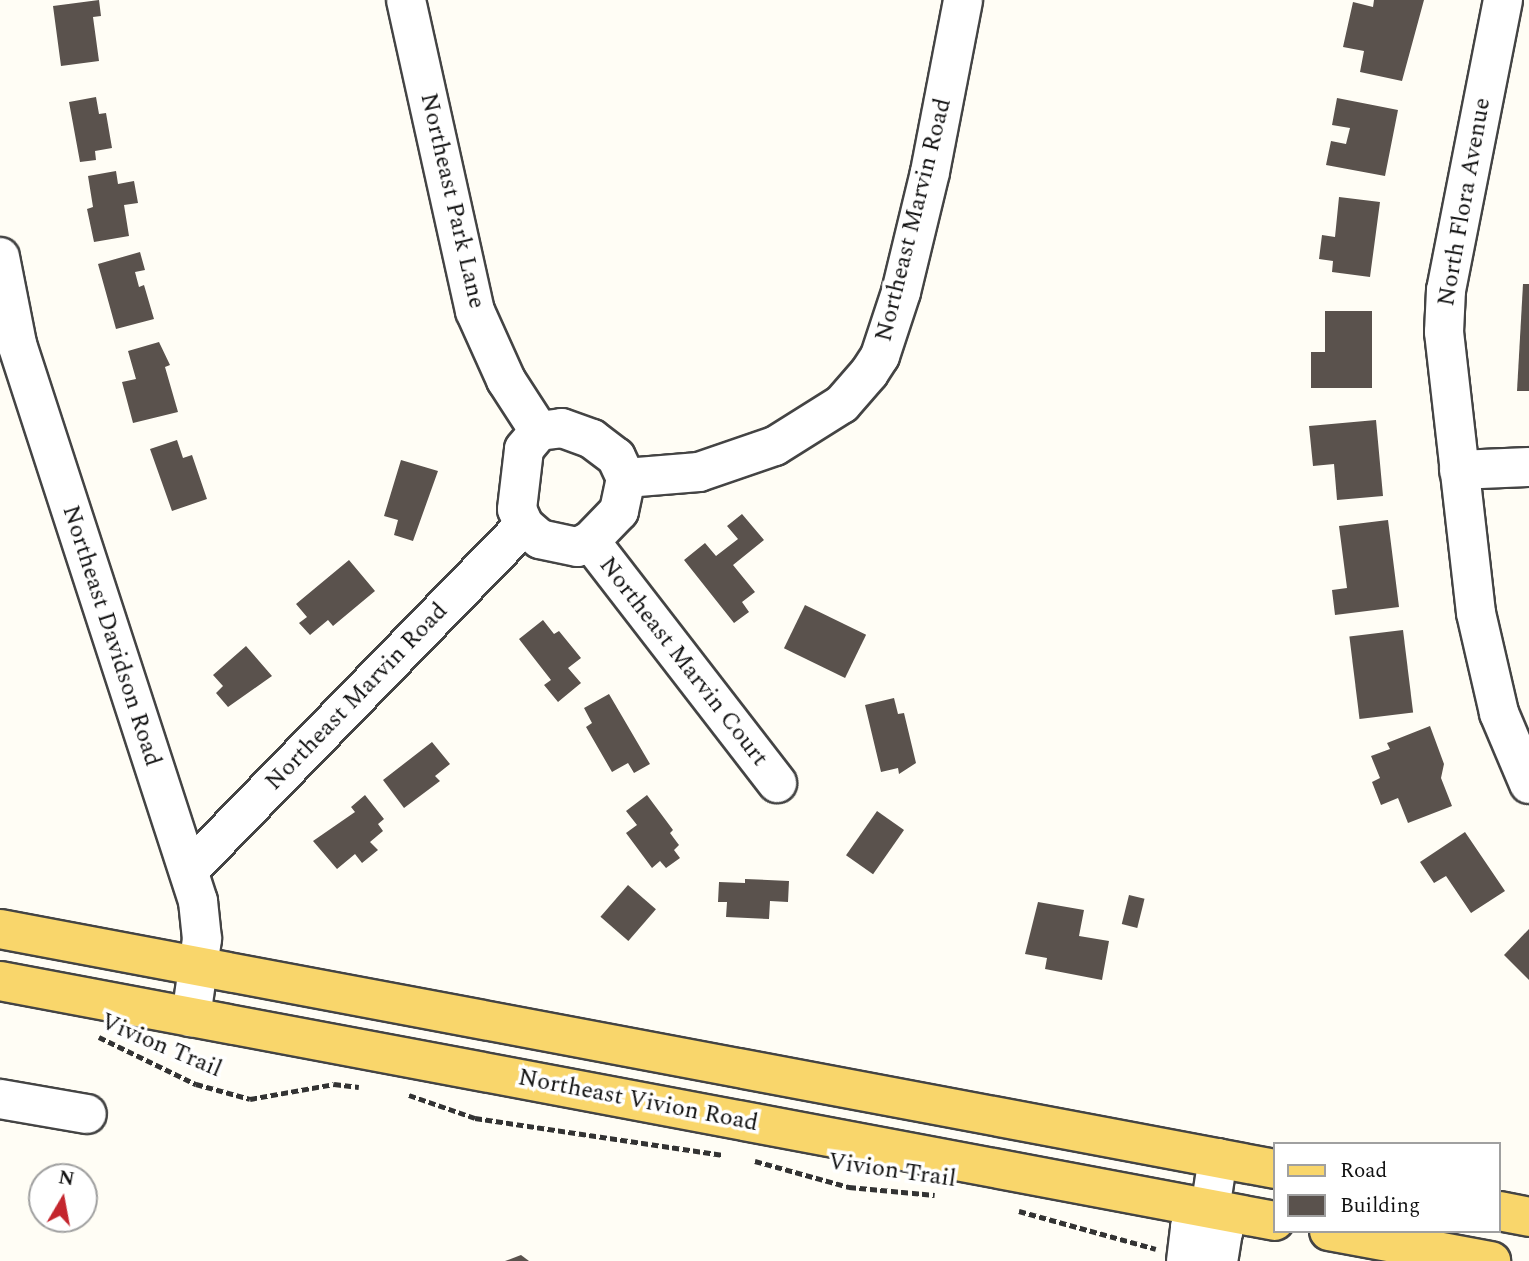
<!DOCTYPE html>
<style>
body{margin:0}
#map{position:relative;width:1529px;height:1261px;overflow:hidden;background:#fffdf5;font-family:Spectral,serif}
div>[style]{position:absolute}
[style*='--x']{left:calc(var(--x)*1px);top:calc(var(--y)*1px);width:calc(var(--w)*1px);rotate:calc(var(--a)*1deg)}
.building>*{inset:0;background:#5a524d;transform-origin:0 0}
.path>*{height:4.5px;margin-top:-2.25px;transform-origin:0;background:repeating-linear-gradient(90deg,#333 0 7px,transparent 0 10.5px)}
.roads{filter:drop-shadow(2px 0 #444) drop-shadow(-2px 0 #444) drop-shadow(0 2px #444) drop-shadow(0 -2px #444)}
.minor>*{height:38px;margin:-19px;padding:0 19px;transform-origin:19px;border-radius:19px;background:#fff}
.major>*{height:38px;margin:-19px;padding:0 19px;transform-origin:19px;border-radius:19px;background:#f9d66b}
span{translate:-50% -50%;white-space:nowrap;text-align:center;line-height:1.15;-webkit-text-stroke:7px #fff;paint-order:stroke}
.street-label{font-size:24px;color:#111}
.legend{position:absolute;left:1273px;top:1142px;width:228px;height:91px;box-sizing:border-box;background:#fff;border:2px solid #a0a0a0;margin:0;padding:9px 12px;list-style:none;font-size:21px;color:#111}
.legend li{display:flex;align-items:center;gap:14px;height:35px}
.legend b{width:35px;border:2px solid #a0a0a0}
.north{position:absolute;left:28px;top:1163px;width:70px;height:70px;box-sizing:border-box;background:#fff;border:2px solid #a0a0a0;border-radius:50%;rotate:10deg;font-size:19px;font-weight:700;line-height:28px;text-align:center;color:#111}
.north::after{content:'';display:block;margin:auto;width:24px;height:32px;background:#c4262e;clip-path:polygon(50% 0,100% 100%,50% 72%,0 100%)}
</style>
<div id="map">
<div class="building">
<i style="clip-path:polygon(99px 0,101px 16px,93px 17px,99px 61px,61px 66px,53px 6px)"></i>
<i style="clip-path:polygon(1374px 0,1424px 0,1402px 81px,1360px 72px,1364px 51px,1343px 47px,1353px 2px,1373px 7px)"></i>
<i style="clip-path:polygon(96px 97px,99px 114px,106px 113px,112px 148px,95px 151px,96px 160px,80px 162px,69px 102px)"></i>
<i style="clip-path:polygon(1337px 98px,1398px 110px,1385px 176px,1326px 165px,1331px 141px,1346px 144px,1350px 128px,1332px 125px)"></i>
<i style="clip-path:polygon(116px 171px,118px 184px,134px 181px,138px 203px,124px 205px,129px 236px,94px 242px,87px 209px,93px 207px,88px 176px)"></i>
<i style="clip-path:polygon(1339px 197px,1380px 202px,1370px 277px,1332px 272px,1333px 261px,1319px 259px,1322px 235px,1335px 237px)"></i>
<i style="clip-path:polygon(140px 252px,145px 270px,135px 272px,139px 287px,144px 285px,154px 319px,116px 329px,98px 264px)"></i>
<i style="clip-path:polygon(1523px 284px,1529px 284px,1529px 391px,1517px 391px)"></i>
<i style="clip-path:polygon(1325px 311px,1372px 311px,1372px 388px,1311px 388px,1311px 352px,1325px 352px)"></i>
<i style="clip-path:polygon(159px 342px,170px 365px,165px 367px,178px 412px,133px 423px,122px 382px,136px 379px,128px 351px)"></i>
<i style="clip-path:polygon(1376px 420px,1383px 496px,1337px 500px,1334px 464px,1313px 466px,1309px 426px)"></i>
<i style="clip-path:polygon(177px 440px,183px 458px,192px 455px,207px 499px,172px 511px,150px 449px)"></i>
<i style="clip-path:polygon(401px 460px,438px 471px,413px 541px,394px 535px,398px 520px,384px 516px)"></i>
<i style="clip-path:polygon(742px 514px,764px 540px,733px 565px,755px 592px,742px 602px,749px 612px,734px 623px,684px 560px,705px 543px,716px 556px,738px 539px,727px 526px)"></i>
<i style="clip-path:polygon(1388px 520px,1399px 607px,1335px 615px,1332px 590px,1347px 588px,1339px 526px)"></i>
<i style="clip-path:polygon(349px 560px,375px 591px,333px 626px,328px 620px,310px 635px,299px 623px,307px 617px,296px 604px)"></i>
<i style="left:805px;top:605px;width:68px;height:48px;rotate:26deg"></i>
<i style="clip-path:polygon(543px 620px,554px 634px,559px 631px,581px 658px,568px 668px,581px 683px,558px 702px,544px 685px,551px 680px,519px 639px)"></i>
<i style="left:1403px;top:630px;width:83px;height:54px;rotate:83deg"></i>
<i style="clip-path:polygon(246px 646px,272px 676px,228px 707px,216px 693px,223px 686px,213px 675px)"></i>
<i style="clip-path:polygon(609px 694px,650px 764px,634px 773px,628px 763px,612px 772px,586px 727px,592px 723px,584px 708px)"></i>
<i style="clip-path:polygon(894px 698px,898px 714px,904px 713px,916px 763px,899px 774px,898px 768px,881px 772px,865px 705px)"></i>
<i style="clip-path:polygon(1430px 726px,1444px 764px,1441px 778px,1452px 806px,1408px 823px,1398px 798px,1381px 805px,1372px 782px,1380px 778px,1371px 756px,1390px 749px,1387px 743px)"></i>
<i style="clip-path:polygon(432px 742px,450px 764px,435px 776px,440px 781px,404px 808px,383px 780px)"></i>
<i style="clip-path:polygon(365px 795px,384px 819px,378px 824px,383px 831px,370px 842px,378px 850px,362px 863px,355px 854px,337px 869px,313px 841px,355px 812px,351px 807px)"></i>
<i style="clip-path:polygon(647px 795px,673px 830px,670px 833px,679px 845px,674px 850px,680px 858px,666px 868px,660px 861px,652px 868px,626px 833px,637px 825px,626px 811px)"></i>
<i style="left:877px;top:811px;width:33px;height:54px;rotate:35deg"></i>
<i style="clip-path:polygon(1465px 832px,1505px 891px,1471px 913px,1446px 876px,1434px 883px,1420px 862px)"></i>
<i style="clip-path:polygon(745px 879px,789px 881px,788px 902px,770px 901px,769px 919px,726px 917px,727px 902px,718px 902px,719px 882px,745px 883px)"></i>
<i style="left:628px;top:885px;width:37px;height:42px;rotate:41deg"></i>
<i style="left:1129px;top:895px;width:16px;height:30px;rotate:14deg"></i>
<i style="clip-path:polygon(1038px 902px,1084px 910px,1079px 936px,1109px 941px,1102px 980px,1045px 969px,1047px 958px,1025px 954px)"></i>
<i style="clip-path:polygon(1529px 929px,1529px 980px,1504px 955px)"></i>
<i style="clip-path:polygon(521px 1255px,529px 1261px,505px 1261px)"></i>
</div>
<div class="path">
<i style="--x:99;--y:1037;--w:108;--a:25.9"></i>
<i style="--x:196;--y:1084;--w:56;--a:15.5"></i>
<i style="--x:250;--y:1099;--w:85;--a:-10.1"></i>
<i style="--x:334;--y:1084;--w:25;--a:7"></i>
<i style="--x:409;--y:1095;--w:70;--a:19.2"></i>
<i style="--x:475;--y:1118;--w:251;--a:8.5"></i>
<i style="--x:755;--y:1161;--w:98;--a:15.5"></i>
<i style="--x:849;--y:1187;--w:86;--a:5.3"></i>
<i style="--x:1019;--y:1211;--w:142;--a:15.5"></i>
</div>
<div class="roads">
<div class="minor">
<i style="--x:406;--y:0;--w:319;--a:77.5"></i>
<i style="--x:475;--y:311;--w:76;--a:65.8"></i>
<i style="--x:506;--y:380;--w:61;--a:57.1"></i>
<i style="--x:1503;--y:0;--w:296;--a:101.1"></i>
<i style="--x:1446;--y:290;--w:42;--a:92.7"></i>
<i style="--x:1444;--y:332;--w:283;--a:83.5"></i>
<i style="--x:1476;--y:613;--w:103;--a:77"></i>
<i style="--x:1499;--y:713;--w:77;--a:67.1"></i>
<i style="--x:0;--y:257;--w:89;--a:78.9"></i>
<i style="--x:17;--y:344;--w:586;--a:72"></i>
<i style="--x:198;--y:901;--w:38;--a:84"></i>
<i style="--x:202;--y:939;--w:79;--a:98"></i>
<i style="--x:562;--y:428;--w:32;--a:20"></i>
<i style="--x:592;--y:439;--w:30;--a:37"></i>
<i style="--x:616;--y:457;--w:23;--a:65"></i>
<i style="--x:626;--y:478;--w:34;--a:102"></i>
<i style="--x:619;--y:511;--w:42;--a:134"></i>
<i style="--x:590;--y:541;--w:14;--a:155"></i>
<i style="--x:577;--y:547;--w:38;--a:-168"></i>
<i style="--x:540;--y:539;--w:21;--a:-139"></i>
<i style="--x:524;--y:525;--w:17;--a:-114"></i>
<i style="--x:517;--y:509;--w:60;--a:-83.3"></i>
<i style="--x:524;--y:449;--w:23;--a:-50"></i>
<i style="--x:539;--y:431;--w:23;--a:-7"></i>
<i style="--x:1459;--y:470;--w:70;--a:-2.5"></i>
<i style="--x:626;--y:478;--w:73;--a:-4.7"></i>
<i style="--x:699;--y:472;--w:80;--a:-18.9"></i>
<i style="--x:775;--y:446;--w:79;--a:-32.1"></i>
<i style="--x:842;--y:404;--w:41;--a:-48.9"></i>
<i style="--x:869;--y:373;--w:20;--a:-57"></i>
<i style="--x:880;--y:356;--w:67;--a:-71.8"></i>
<i style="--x:901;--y:292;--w:123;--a:-76.4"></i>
<i style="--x:930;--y:172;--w:175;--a:-79.1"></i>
<i style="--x:590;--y:541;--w:306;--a:52.3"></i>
<i style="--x:190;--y:869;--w:479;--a:-45.8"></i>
<i style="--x:0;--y:1099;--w:88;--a:9.8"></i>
<i style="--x:1218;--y:1158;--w:52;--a:98.9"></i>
<i style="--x:1210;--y:1209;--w:26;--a:59"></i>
<i style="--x:1223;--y:1231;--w:30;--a:99"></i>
<i style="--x:1186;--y:1261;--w:34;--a:-83"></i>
<i style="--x:1190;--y:1227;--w:27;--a:-42"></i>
</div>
<div class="major">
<i style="--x:0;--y:929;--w:1297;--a:10.66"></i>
<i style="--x:0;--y:981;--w:1297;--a:10.66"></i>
<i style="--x:1499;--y:1211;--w:31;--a:11"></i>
<i style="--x:1329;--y:1231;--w:165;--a:10.5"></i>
</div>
</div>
<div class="street-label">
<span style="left:452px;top:201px;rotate:77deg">Northeast Park Lane</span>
<span style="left:1465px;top:202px;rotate:-80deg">North Flora Avenue</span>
<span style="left:914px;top:220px;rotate:-76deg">Northeast Marvin Road</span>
<span style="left:111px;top:636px;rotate:72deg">Northeast Davidson Road</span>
<span style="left:683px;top:662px;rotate:52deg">Northeast Marvin Court</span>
<span style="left:357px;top:697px;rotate:-46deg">Northeast Marvin Road</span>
<span style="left:161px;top:1046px;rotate:23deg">Vivion Trail</span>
<span style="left:638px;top:1101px;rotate:11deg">Northeast Vivion Road</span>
<span style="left:892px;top:1171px;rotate:8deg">Vivion Trail</span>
</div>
<ul class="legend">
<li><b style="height:9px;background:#f9d66b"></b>Road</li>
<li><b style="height:19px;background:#5a524d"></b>Building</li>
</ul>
<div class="north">N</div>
</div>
